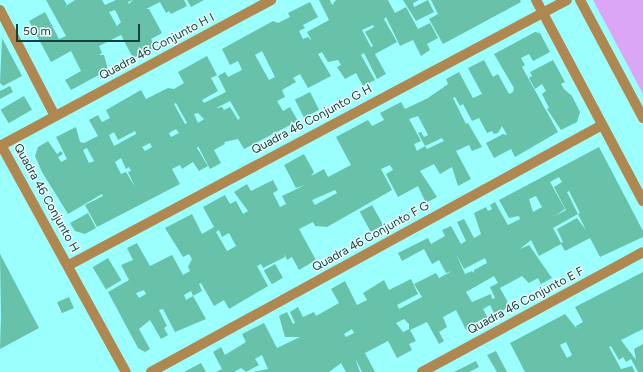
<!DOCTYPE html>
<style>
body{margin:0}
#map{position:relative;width:643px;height:372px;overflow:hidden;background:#9bfffd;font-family:Figtree,sans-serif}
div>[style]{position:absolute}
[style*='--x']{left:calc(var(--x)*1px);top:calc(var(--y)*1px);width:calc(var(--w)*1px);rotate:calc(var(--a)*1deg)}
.green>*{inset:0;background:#dca6f6}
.building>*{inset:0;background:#68c2aa;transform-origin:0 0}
.minor>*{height:10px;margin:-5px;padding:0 5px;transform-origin:5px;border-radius:5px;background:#af8750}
span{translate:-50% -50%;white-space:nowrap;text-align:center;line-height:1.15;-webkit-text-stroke:3px #eafcfc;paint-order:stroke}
.street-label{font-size:12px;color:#154040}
.scale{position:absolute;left:16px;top:24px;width:124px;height:18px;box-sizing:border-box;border:2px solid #154040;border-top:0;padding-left:5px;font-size:12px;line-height:14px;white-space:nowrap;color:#154040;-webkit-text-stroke:3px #eafcfc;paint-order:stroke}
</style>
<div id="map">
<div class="green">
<i style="clip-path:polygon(593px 0,643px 0,643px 94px)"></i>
</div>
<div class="building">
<i style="clip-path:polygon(evenodd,46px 0,64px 0,67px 5px,63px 8px,75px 0,102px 0,105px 5px,116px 0,133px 0,128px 2px,129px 4px,133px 0,184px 0,187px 6px,171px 14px,169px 11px,166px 13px,160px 2px,146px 9px,149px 9px,162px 33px,151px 39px,155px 47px,133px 58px,121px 35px,99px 46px,102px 53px,99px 55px,104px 55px,108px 70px,71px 90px,65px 80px,81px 71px,71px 51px,51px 62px,29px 21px,45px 12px,59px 39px,66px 36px,46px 0,115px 10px,121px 22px,117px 26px,109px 12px,115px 10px)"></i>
<i style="clip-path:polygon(187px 0,204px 0,191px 7px)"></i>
<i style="clip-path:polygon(evenodd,319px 0,330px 0,332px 5px,336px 0,388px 0,395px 13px,406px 7px,418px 29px,430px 23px,438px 38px,427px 44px,430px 50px,421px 56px,413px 40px,400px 46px,386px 17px,384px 19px,397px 42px,375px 54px,386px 74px,377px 79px,364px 53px,361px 55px,375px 80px,363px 86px,356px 73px,345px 79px,337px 67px,341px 65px,338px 60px,328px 62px,322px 52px,318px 54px,331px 76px,308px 88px,300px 74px,293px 78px,296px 82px,282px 90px,285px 97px,277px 101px,283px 111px,290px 107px,298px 121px,244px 149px,238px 139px,224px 142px,225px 144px,214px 150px,221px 163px,210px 169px,198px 146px,197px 148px,208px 166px,199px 171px,193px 162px,182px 169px,180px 165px,172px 169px,180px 184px,97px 227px,85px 205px,103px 196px,102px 194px,68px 214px,42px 172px,35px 156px,38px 147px,48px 141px,57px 154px,61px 151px,63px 154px,58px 157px,61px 162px,67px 159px,56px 137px,76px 127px,80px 142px,84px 143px,98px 136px,89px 120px,98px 115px,102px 122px,110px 118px,106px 110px,141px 90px,146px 99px,168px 88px,174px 89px,184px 83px,178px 72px,207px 56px,217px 75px,211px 78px,218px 91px,202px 100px,204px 103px,226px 92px,218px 76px,225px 72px,228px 77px,242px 70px,238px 61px,230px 65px,222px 49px,273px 21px,278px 23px,290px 17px,288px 13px,310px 2px,318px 17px,303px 25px,305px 28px,299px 31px,303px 39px,308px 37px,312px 41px,307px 32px,329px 20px,319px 0,373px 25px,374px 27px,365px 32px,373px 46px,371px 47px,362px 30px,373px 25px,319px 0,262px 51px,275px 77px,269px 80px,255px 55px,262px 51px,319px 0,230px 101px,240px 118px,238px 120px,230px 107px,224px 110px,222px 107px,216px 108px,230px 101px,319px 0,176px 103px,187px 123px,185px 124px,174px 104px,176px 103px,319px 0,198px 113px,204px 119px,198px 123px,194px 114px,198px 113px,319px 0,176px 129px,179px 133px,171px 137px,169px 133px,176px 129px,319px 0,135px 131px,136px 134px,114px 146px,109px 135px,114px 132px,118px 140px,135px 131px,319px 0,150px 143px,152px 147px,145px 151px,142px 147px,150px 143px,319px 0,87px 148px,94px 161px,89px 163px,83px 150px,87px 148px,319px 0,121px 158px,126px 169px,129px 167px,131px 171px,128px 172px,135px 187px,126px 172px,121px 174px,115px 162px,121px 158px)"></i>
<i style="clip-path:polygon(403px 0,419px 0,413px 3px,414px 7px,428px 0,434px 12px,416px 21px)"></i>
<i style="clip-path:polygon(431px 0,520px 0,521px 2px,443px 44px,429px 19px,438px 14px)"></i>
<i style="clip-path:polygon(evenodd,535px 32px,540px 33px,550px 52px,533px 61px,529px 54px,521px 58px,525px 65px,522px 67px,558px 132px,515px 157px,511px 149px,494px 158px,486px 143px,503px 134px,507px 135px,502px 126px,498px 133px,494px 134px,492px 131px,487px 133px,479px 118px,472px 121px,463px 104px,460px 106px,455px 97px,453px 98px,466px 124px,468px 123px,482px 147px,472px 151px,469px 145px,456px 151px,471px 179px,458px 186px,452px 167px,440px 174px,434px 164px,420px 171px,437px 197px,426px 203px,418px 186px,398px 197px,386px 174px,393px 170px,390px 165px,381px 169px,392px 190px,327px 227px,315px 226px,313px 222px,299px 229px,316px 260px,299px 270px,292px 257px,287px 260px,284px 253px,285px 257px,263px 268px,261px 264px,257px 266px,268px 286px,229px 309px,224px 300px,214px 306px,201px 283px,199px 284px,202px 291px,193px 296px,191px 291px,184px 295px,186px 300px,193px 296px,206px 319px,175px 332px,163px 309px,159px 310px,167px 326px,164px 328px,168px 335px,161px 339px,150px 320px,139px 329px,150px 349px,145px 352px,138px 348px,108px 292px,129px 280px,121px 265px,133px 260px,127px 248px,137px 243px,150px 266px,172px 255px,183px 275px,190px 271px,188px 267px,192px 259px,189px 254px,183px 257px,165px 228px,192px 214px,202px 234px,214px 227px,203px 207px,225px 195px,230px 204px,236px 201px,243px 214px,248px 211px,234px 192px,247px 184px,251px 191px,273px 180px,278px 190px,273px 193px,280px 207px,286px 204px,282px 196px,305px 185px,296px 188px,284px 165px,304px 154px,314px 172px,311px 176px,324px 169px,328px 177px,351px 165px,336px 137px,368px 120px,372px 126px,384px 120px,380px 113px,401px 102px,405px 109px,428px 98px,448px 84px,446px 79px,459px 72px,473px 98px,482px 94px,468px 68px,484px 60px,493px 77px,498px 74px,509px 94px,513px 92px,514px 88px,494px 54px,535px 32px,418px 116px,428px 135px,424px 137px,421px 132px,418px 133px,425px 146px,417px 151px,414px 144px,421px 141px,409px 119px,418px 116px,535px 32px,442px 138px,444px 141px,427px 149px,425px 146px,442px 138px,535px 32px,335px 190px,337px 193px,315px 205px,312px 200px,335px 190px,535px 32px,219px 230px,222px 237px,229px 233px,236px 246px,227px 251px,216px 232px,219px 230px,535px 32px,144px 290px,146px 294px,139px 298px,136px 293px,144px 290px)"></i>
<i style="clip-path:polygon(2px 38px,22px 76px,3px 86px,0 83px)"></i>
<i style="clip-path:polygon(553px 60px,565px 82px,561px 84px,564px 89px,572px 96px,580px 112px,577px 122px,561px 130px,547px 109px,549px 108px,542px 94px,546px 91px,542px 84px,535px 89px,529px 78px,532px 76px,530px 72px)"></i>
<i style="clip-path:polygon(10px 86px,13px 92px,0 99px,0 91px)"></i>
<i style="left:310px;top:92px;width:20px;height:17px;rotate:63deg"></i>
<i style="left:24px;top:96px;width:16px;height:27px;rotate:60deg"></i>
<i style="clip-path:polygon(evenodd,599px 147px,643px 231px,643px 237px,600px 257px,590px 238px,565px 251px,561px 244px,539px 256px,531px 240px,520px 249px,529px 245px,552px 278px,541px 284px,538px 278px,529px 283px,522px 276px,500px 288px,510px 306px,495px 315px,490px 305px,483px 309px,488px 318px,466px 330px,456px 310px,443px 317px,447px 327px,439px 332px,444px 341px,439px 344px,427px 322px,410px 330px,416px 341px,409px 344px,412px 350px,397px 358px,388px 341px,365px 353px,375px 372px,362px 372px,355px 358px,360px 372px,346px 372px,341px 363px,329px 372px,253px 372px,268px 369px,262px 355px,255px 359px,259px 365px,246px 372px,241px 368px,234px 372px,216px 372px,222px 369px,213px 352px,221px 347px,225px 355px,246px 342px,242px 334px,264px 323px,277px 348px,300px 337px,285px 337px,279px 316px,287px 312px,293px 324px,295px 323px,290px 312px,298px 307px,303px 317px,314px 312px,316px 316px,339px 303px,331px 289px,345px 281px,357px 305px,367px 300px,363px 293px,384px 280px,389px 290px,411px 279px,418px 294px,397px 305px,399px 309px,422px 297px,414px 284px,436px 273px,439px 278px,452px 271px,446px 273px,439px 260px,432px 264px,424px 249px,402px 261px,398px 253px,428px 238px,431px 244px,445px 236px,442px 230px,451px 226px,461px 244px,466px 241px,457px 222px,464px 219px,474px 238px,481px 234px,474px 213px,486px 207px,488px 211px,492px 209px,490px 205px,495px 202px,508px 225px,520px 219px,519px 216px,509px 218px,499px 200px,599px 147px,559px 177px,562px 182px,554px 187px,566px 210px,555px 216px,565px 209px,550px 182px,559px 177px,599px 147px,569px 191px,580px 213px,578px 214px,567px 192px,569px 191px,599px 147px,536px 196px,542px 207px,533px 212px,529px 199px,536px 196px,599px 147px,578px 214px,586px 230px,577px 218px,557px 229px,563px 242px,561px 243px,553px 228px,578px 214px,599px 147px,456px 254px,464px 269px,485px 258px,487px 263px,474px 270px,474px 273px,472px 271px,465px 274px,456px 254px,599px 147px,494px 276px,498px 283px,490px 287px,495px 298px,492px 299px,491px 294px,472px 302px,466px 292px,494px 276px,599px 147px,404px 319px,409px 324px,409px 329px,403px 332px,396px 323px,404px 319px,599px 147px,352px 329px,354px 333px,346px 337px,344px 334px,352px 329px)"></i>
<i style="left:372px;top:205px;width:23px;height:14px;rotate:61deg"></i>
<i style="clip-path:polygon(88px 213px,96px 228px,85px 234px,75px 231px,70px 223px)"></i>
<i style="clip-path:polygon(0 254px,39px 328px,0 349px,1px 316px)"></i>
<i style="left:108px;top:258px;width:26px;height:18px;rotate:59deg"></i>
<i style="left:275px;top:264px;width:16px;height:13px;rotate:60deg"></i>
<i style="clip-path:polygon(evenodd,643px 272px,643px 329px,621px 340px,636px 360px,634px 349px,643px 344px,643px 372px,638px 372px,631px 359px,626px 362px,623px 357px,619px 360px,611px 346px,609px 347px,621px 369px,632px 366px,635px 372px,525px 372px,510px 343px,565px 314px,577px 329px,576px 326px,583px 322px,575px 307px,643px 272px,566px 342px,572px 355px,567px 358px,560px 345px,566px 342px)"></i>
<i style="left:69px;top:297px;width:12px;height:13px;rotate:66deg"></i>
<i style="clip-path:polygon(496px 351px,507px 372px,497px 372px,487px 355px)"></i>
<i style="clip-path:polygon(476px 361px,479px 367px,469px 372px,454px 372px)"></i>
<i style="clip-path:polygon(201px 363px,206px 372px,184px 372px)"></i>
</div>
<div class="minor">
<i style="--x:536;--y:0;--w:228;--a:62"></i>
<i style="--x:580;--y:0;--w:134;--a:61.9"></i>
<i style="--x:0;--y:10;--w:119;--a:62.6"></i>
<i style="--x:1;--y:145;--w:259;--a:61.2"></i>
<i style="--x:0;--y:146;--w:308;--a:-28.3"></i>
<i style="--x:69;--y:265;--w:564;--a:-28.02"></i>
<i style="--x:151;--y:372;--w:514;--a:-28.71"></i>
<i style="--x:422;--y:372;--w:251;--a:-28.5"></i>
</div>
<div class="street-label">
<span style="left:157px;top:47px;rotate:-28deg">Quadra 46 Conjunto H I</span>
<span style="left:312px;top:120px;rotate:-28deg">Quadra 46 Conjunto G H</span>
<span style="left:46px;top:198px;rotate:61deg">Quadra 46 Conjunto H</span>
<span style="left:371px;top:237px;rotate:-29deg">Quadra 46 Conjunto F G</span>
<span style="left:526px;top:301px;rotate:-28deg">Quadra 46 Conjunto E F</span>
</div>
<div class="scale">50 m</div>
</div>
